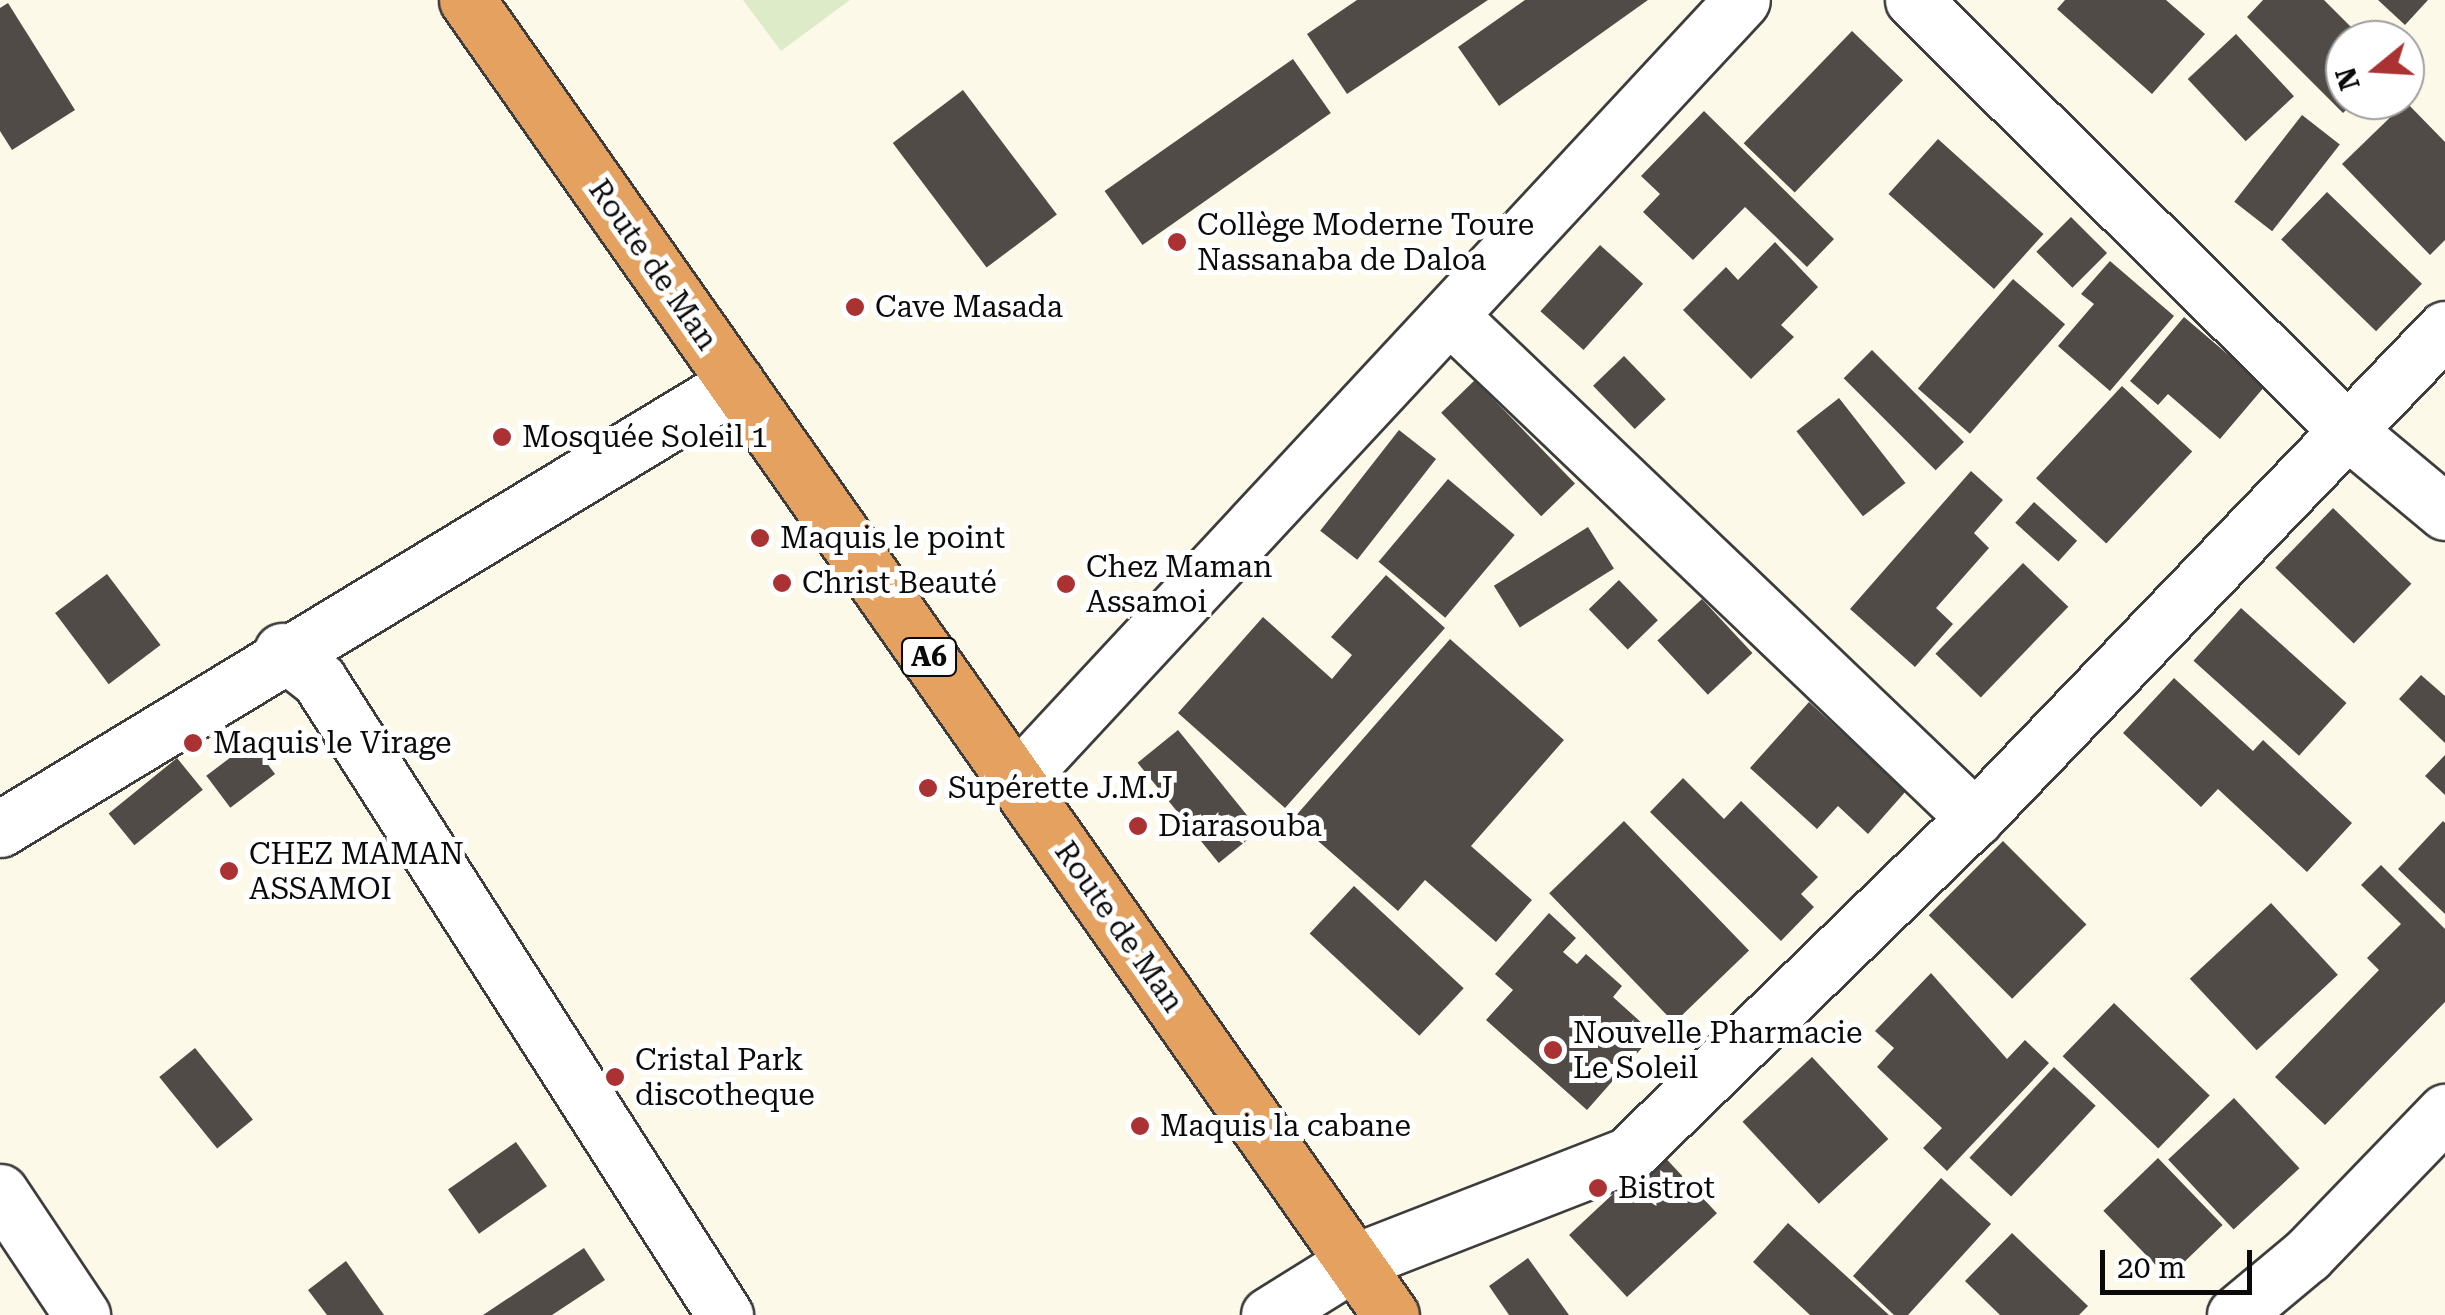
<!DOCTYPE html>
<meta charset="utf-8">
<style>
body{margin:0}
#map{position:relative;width:2445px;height:1315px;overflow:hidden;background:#fdf9e9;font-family:"Roboto Serif",serif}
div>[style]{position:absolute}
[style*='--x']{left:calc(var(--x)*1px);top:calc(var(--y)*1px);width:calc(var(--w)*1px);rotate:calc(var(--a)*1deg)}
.pitch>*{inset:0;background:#ddebc8}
.building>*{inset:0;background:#514b47;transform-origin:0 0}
.roads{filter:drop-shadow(2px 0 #3d3d3d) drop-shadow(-2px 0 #3d3d3d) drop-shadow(0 2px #3d3d3d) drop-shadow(0 -2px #3d3d3d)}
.minor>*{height:55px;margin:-27.5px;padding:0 27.5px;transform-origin:27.5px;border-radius:27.5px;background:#fff}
.highway>*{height:55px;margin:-27.5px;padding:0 27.5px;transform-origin:27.5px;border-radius:27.5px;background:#e4a15f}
.dots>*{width:28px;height:28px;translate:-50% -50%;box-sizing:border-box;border:5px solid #fff;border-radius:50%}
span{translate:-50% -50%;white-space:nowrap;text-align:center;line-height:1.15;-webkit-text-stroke:10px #fff;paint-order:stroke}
.shield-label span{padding:2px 8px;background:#fff;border:2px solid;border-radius:8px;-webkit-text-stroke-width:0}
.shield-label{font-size:28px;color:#0a0a0a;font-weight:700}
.poi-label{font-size:30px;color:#0a0a0a}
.left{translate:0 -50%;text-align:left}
.street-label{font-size:30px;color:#0a0a0a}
.north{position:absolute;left:2325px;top:20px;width:100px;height:100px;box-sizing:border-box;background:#fff;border:2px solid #9d9d9d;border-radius:50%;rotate:252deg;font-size:28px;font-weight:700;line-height:40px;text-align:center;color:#0a0a0a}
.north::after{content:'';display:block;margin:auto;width:35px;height:45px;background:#aa3233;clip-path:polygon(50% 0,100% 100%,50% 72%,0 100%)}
.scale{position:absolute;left:2100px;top:1250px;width:152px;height:45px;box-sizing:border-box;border:5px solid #0a0a0a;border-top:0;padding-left:12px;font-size:30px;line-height:35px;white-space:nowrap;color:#0a0a0a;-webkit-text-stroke:8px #fff;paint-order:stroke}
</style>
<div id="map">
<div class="pitch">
<i style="clip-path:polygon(743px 0,850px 0,781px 51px)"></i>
</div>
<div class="building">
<i style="clip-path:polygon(1357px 0,1488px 0,1347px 94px,1307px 34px)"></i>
<i style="clip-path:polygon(1525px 0,1648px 0,1499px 106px,1458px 47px)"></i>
<i style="clip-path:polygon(2065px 0,2166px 0,2205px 34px,2152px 94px,2057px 9px)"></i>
<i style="clip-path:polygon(2263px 0,2324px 0,2364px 40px,2345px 40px,2345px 100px,2356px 100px,2343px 113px,2247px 17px)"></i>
<i style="clip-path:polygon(2378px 0,2428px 0,2405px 25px)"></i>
<i style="clip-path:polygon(8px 3px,75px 110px,12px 150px,0 131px,0 8px)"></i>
<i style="left:1852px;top:31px;width:71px;height:156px;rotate:44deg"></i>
<i style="left:2236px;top:34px;width:85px;height:66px;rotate:47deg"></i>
<i style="left:1293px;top:59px;width:66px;height:230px;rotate:55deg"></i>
<i style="left:963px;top:90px;width:156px;height:88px;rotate:53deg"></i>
<i style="clip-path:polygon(2406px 102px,2445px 142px,2445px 240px,2430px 255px,2342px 164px)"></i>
<i style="clip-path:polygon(1704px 111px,1834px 239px,1807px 267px,1745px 207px,1693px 260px,1643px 212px,1660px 194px,1641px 176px)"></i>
<i style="left:2302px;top:115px;width:48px;height:110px;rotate:38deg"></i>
<i style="left:1938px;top:139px;width:142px;height:74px;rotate:42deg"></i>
<i style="left:2327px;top:192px;width:132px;height:66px;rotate:44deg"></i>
<i style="left:2071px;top:217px;width:51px;height:49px;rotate:45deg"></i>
<i style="clip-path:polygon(1775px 242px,1818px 287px,1781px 325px,1794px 337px,1751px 379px,1683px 310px,1726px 267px,1738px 280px)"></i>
<i style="left:1600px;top:245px;width:58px;height:89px;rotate:42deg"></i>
<i style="clip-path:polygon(2110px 261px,2174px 316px,2110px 391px,2058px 346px,2094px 304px,2081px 294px)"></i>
<i style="left:2013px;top:279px;width:69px;height:145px;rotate:41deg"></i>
<i style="clip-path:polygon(2184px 317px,2265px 386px,2220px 439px,2168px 394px,2158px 405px,2130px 381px)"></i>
<i style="left:1872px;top:350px;width:130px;height:40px;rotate:45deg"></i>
<i style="left:1624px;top:356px;width:60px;height:43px;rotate:46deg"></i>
<i style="left:1475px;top:380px;width:144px;height:47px;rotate:46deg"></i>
<i style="left:2122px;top:386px;width:96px;height:126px;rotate:43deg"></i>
<i style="left:1839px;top:398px;width:108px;height:54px;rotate:52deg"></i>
<i style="left:1399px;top:430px;width:47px;height:128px;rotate:38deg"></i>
<i style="clip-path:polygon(1971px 471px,2003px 500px,1974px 533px,1989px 548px,1936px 608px,1953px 624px,1915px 667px,1850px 609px)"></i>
<i style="left:1448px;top:479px;width:87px;height:108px;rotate:40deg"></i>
<i style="left:2034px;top:502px;width:58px;height:28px;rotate:42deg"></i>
<i style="left:2333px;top:508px;width:109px;height:83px;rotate:44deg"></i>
<i style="left:1588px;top:527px;width:49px;height:111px;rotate:58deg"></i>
<i style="left:2023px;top:563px;width:63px;height:126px;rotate:44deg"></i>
<i style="left:107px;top:574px;width:89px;height:65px;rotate:53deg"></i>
<i style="clip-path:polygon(1386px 575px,1445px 628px,1285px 808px,1178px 713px,1263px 617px,1332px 679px,1352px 655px,1331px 637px)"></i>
<i style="left:1619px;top:580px;width:56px;height:42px;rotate:46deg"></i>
<i style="left:1702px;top:599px;width:74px;height:61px;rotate:47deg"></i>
<i style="left:2241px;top:608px;width:142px;height:71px;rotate:42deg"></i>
<i style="clip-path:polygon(1450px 639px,1564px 740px,1471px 846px,1532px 900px,1496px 942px,1425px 880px,1398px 911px,1293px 819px)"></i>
<i style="clip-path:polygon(2421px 675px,2445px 696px,2445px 743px,2399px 699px)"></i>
<i style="clip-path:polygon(2174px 678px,2253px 751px,2263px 740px,2352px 823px,2307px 872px,2218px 789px,2201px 807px,2123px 733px)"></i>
<i style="clip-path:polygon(1809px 702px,1906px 791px,1868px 834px,1838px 806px,1817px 829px,1750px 768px)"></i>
<i style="left:1178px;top:730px;width:129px;height:52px;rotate:51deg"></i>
<i style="left:251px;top:742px;width:40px;height:56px;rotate:53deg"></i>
<i style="clip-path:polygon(2445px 755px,2445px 795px,2425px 776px)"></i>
<i style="left:177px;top:758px;width:41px;height:88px;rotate:51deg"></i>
<i style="clip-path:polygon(1683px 778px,1724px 819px,1741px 801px,1818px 877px,1801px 894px,1814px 907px,1781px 941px,1650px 812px)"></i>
<i style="left:1624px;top:821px;width:180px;height:104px;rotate:46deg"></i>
<i style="clip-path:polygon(2443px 821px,2445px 823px,2445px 914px,2398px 869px)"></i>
<i style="left:2003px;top:841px;width:118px;height:105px;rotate:45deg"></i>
<i style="clip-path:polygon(2381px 865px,2445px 929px,2445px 1002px,2325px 1125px,2275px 1077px,2379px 970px,2367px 958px,2401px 924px,2361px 885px)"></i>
<i style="left:1354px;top:886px;width:150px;height:65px;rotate:43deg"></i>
<i style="left:2271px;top:903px;width:98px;height:111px;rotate:47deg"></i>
<i style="clip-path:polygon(1549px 913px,1576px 938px,1563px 952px,1577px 964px,1586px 954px,1622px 986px,1613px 997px,1654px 1034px,1587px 1110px,1486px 1020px,1513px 990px,1495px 974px)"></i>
<i style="clip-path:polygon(1931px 973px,2007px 1059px,2025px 1040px,2049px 1063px,1947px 1171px,1923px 1148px,1942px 1128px,1877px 1067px,1894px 1048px,1875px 1031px)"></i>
<i style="left:2114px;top:1003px;width:133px;height:74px;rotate:44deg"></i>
<i style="left:195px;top:1048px;width:92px;height:46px;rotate:51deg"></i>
<i style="left:1812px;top:1057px;width:112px;height:95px;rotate:47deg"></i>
<i style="left:2054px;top:1067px;width:57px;height:124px;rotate:43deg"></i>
<i style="left:2234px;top:1098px;width:96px;height:90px;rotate:47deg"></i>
<i style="left:516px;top:1142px;width:54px;height:83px;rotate:55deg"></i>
<i style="left:1659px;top:1151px;width:85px;height:123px;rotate:47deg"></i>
<i style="left:2158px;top:1158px;width:93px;height:76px;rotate:46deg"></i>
<i style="clip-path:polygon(1941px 1178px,1991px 1224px,1908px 1315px,1894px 1315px,1853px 1276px)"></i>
<i style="clip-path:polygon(1788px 1223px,1889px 1315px,1810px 1315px,1753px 1262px)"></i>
<i style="clip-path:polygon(2012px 1233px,2088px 1306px,2079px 1315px,2000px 1315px,1965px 1281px)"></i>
<i style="clip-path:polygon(584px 1248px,605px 1280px,552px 1315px,483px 1315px)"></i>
<i style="clip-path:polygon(1528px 1258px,1569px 1315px,1509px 1315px,1489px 1286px)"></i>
<i style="clip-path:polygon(346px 1261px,384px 1315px,327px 1315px,308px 1290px)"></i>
</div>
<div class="roads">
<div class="minor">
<i style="--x:1913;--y:0;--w:614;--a:44.74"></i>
<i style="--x:2349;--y:432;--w:125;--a:39.8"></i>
<i style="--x:1452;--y:318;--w:724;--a:43.71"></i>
<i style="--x:282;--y:651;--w:47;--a:38.1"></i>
<i style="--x:319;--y:680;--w:754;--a:57.41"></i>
<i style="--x:1016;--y:781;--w:1066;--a:-47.09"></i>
<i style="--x:0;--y:829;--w:861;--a:-31.21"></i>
<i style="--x:0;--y:1192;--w:148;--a:56.3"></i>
<i style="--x:1269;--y:1315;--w:100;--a:-31.9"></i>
<i style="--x:1354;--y:1262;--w:294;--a:-21.3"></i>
<i style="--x:1628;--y:1155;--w:484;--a:-44.2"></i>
<i style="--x:1975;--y:818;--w:678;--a:-46.14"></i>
<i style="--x:2235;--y:1315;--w:94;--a:-39.8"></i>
<i style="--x:2307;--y:1255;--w:199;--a:-46"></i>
</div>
<div class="highway">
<i style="--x:467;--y:0;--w:1607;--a:54.91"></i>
</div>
</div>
<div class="dots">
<i style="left:1177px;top:242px;background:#aa3233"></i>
<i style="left:855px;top:307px;background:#aa3233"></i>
<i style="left:502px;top:437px;background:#aa3233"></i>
<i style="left:760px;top:538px;background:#aa3233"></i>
<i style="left:782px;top:583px;background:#aa3233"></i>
<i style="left:1066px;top:584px;background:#aa3233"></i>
<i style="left:193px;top:743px;background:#aa3233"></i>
<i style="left:928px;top:788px;background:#aa3233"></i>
<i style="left:1138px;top:826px;background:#aa3233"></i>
<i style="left:229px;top:871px;background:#aa3233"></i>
<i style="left:1553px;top:1050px;background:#aa3233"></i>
<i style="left:615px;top:1077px;background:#aa3233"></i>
<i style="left:1140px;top:1126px;background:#aa3233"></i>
<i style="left:1598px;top:1188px;background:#aa3233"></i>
</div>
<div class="shield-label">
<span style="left:929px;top:657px">A6</span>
</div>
<div class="poi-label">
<span class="left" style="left:1197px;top:242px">Collège Moderne Toure<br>Nassanaba de Daloa</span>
<span class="left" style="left:875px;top:307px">Cave Masada</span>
<span class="left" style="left:522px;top:437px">Mosquée Soleil 1</span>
<span class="left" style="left:780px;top:538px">Maquis le point</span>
<span class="left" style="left:1086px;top:584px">Chez Maman<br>Assamoi</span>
<span class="left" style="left:802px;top:583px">Christ Beauté</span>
<span class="left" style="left:213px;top:743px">Maquis le Virage</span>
<span class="left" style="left:948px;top:788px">Supérette J.M.J</span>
<span class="left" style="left:1158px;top:826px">Diarasouba</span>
<span class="left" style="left:249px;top:871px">CHEZ MAMAN<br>ASSAMOI</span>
<span class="left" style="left:1573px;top:1050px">Nouvelle Pharmacie<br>Le Soleil</span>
<span class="left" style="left:635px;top:1077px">Cristal Park<br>discotheque</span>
<span class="left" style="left:1160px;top:1126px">Maquis la cabane</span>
<span class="left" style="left:1618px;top:1188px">Bistrot</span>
</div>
<div class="street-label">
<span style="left:653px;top:265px;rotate:55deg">Route de Man</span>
<span style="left:1119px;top:927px;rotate:55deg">Route de Man</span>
</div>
<div class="north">N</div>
<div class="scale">20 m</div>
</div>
